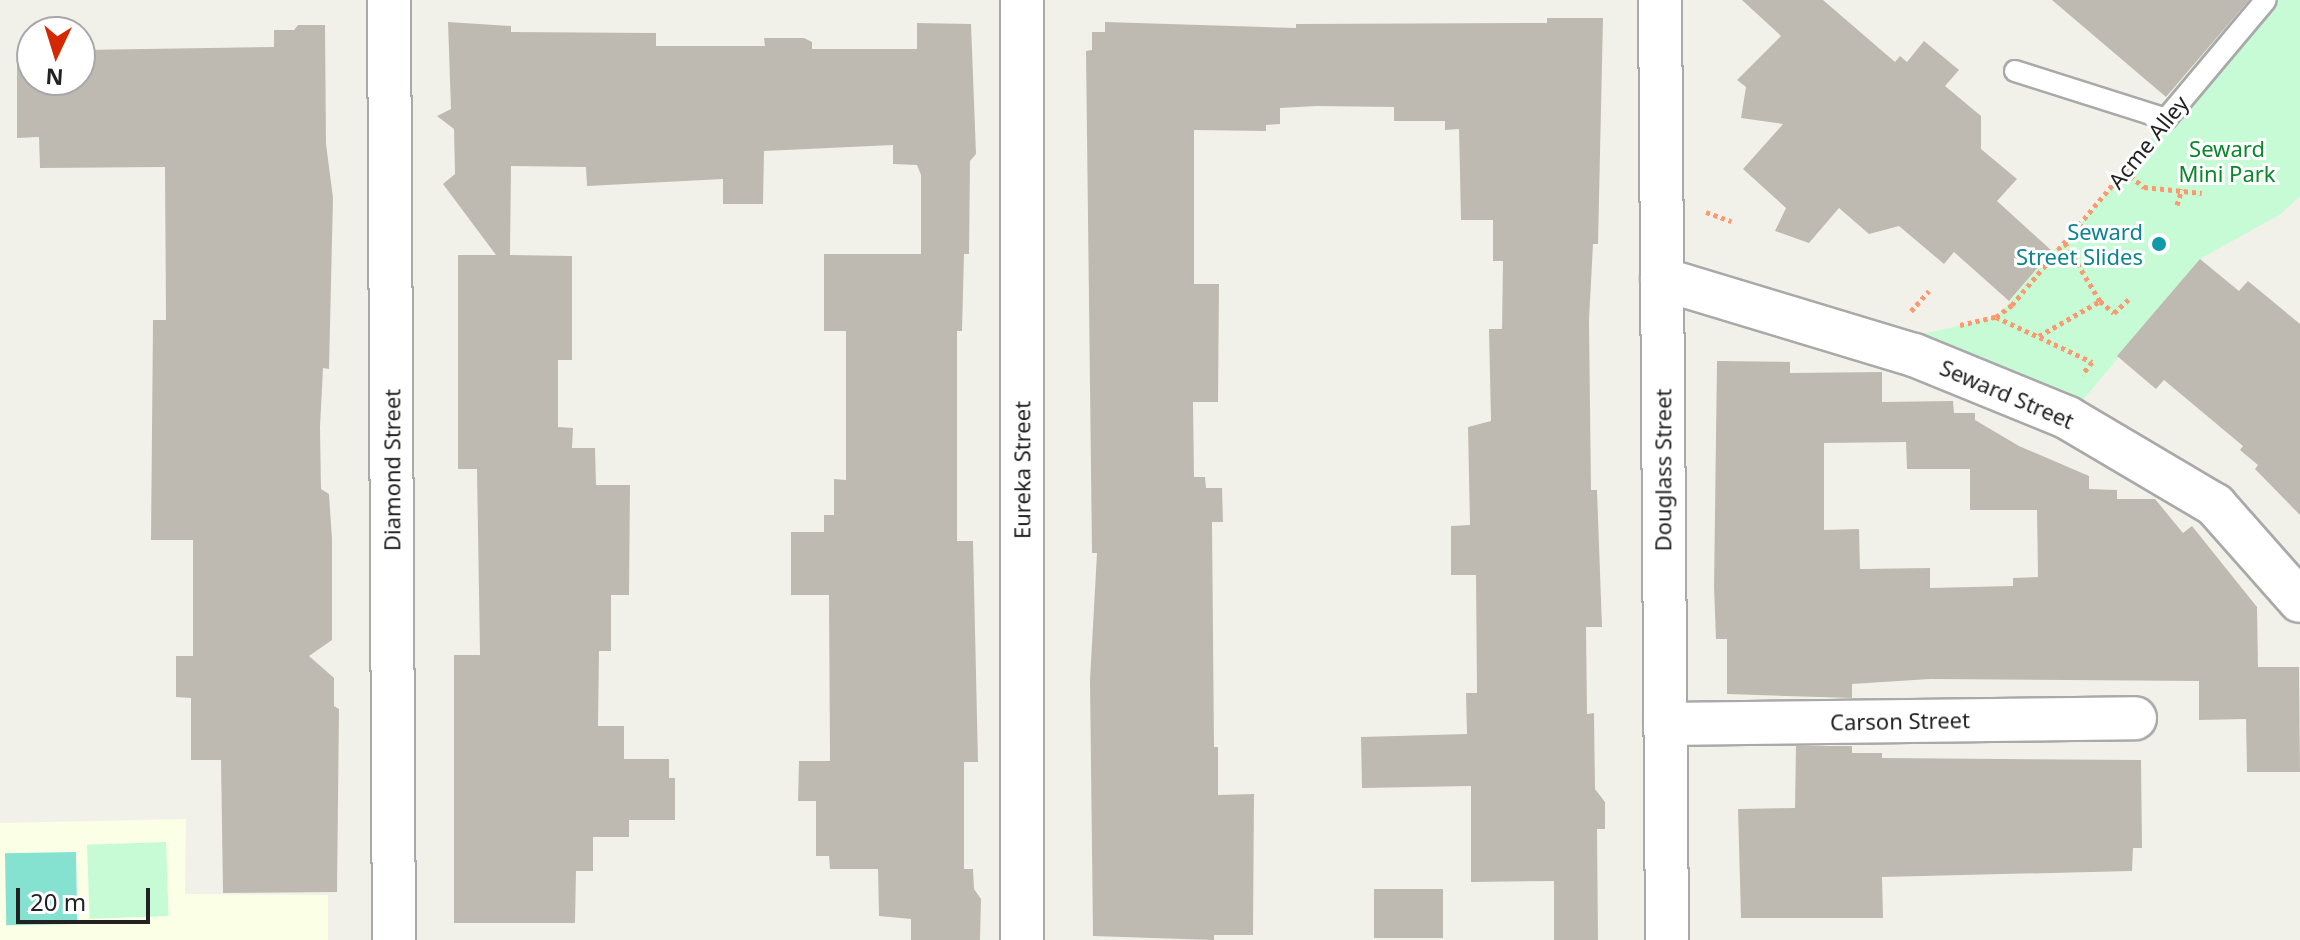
<!DOCTYPE html>
<style>
body{margin:0}
#map{position:relative;width:2300px;height:940px;overflow:hidden;background:#f2f1e9;font-family:"Noto Sans",sans-serif}
div>[style]{position:absolute}
[style*='--x']{left:calc(var(--x)*1px);top:calc(var(--y)*1px);width:calc(var(--w)*1px);rotate:calc(var(--a)*1deg)}
.education>*{inset:0;background:#faffe5}
.park>*{inset:0;background:#c6fbd5;transform-origin:0 0}
.pitch>*{inset:0;background:#85e2d0;transform-origin:0 0}
.building>*{inset:0;background:#bfbab1;transform-origin:0 0}
.path>*{height:5px;margin-top:-2.5px;transform-origin:0;background:repeating-linear-gradient(90deg,#fe986e 0 4px,transparent 0 8px)}
.roads{filter:drop-shadow(2px 0 #a9a9a9) drop-shadow(-2px 0 #a9a9a9) drop-shadow(0 2px #a9a9a9) drop-shadow(0 -2px #a9a9a9)}
.lane>*{height:20px;margin:-10px;padding:0 10px;transform-origin:10px;border-radius:10px;background:#fff}
.street>*{height:42px;margin:-21px;padding:0 21px;transform-origin:21px;border-radius:21px;background:#fff}
.dots>*{width:22px;height:22px;translate:-50% -50%;box-sizing:border-box;border:4px solid #fff;border-radius:50%}
span{translate:-50% -50%;white-space:nowrap;text-align:center;line-height:1.15;-webkit-text-stroke:6px #fff;paint-order:stroke}
.street-label{font-size:22px;color:#222}
.park-label{font-size:22px;color:#09872b}
.culture-label{font-size:22px;color:#0d838f}
.right{translate:-100% -50%;text-align:right}
.north{position:absolute;left:16px;top:16px;width:80px;height:80px;box-sizing:border-box;background:#fff;border:2px solid #a7a7a7;border-radius:50%;rotate:184deg;font-size:22px;font-weight:700;line-height:32px;text-align:center;color:#222}
.north::after{content:'';display:block;margin:auto;width:28px;height:36px;background:#d42900;clip-path:polygon(50% 0,100% 100%,50% 72%,0 100%)}
.scale{position:absolute;left:16px;top:888px;width:134px;height:36px;box-sizing:border-box;border:4px solid #222;border-top:0;padding-left:10px;font-size:24px;line-height:28px;white-space:nowrap;color:#222;-webkit-text-stroke:6px #fff;paint-order:stroke}
</style>
<div id="map">
<div class="education">
<i style="clip-path:polygon(186px 819px,185px 894px,328px 895px,328px 940px,0 940px,0 823px)"></i>
</div>
<div class="park">
<i style="clip-path:polygon(2266px 0,2300px 0,2300px 196px,2281px 214px,2200px 259px,2068px 418px,1914px 355px,1923px 334px,1997px 317px,2052px 251px,2065px 243px)"></i>
<i style="left:166px;top:842px;width:74px;height:79px;rotate:88deg"></i>
</div>
<div class="pitch">
<i style="left:76px;top:852px;width:72px;height:71px;rotate:89deg"></i>
</div>
<div class="building">
<i style="clip-path:polygon(1742px 0,1823px 0,1895px 62px,1900px 56px,1907px 62px,1924px 41px,1959px 70px,1945px 86px,1981px 116px,1981px 149px,2017px 179px,1997px 201px,2052px 251px,2009px 301px,1954px 252px,1944px 264px,1899px 226px,1869px 234px,1839px 208px,1809px 243px,1775px 231px,1786px 208px,1743px 169px,1783px 124px,1741px 118px,1746px 87px,1737px 80px,1781px 36px)"></i>
<i style="clip-path:polygon(2052px 0,2249px 0,2166px 97px)"></i>
<i style="clip-path:polygon(1547px 18px,1603px 18px,1598px 244px,1593px 244px,1589px 320px,1591px 490px,1597px 490px,1602px 627px,1586px 627px,1587px 714px,1594px 713px,1595px 789px,1605px 802px,1605px 829px,1597px 829px,1598px 940px,1554px 940px,1554px 881px,1471px 882px,1471px 786px,1362px 788px,1361px 737px,1467px 734px,1466px 693px,1477px 693px,1476px 575px,1451px 575px,1451px 526px,1470px 525px,1468px 427px,1491px 421px,1489px 329px,1502px 329px,1503px 261px,1493px 261px,1493px 220px,1461px 220px,1459px 129px,1445px 130px,1445px 121px,1394px 121px,1394px 107px,1317px 106px,1280px 108px,1280px 124px,1266px 125px,1266px 131px,1194px 130px,1194px 284px,1219px 284px,1218px 402px,1193px 402px,1194px 477px,1205px 477px,1206px 488px,1222px 488px,1223px 522px,1212px 522px,1214px 747px,1218px 747px,1218px 795px,1254px 794px,1253px 935px,1214px 935px,1214px 940px,1093px 936px,1090px 680px,1097px 553px,1092px 553px,1086px 51px,1092px 50px,1092px 32px,1105px 32px,1105px 22px,1296px 28px,1296px 24px,1547px 23px)"></i>
<i style="clip-path:polygon(448px 22px,511px 26px,511px 32px,656px 33px,656px 46px,765px 46px,764px 38px,804px 38px,812px 42px,812px 49px,917px 49px,917px 23px,971px 24px,976px 154px,970px 161px,969px 254px,964px 254px,962px 331px,957px 331px,957px 541px,973px 541px,978px 762px,964px 762px,964px 869px,973px 869px,974px 889px,981px 899px,980px 940px,911px 940px,911px 919px,879px 916px,878px 869px,830px 869px,829px 856px,816px 856px,816px 801px,798px 801px,799px 761px,830px 761px,829px 595px,791px 595px,791px 532px,824px 532px,824px 515px,834px 515px,834px 479px,846px 480px,846px 331px,824px 331px,824px 254px,921px 254px,921px 175px,917px 165px,893px 164px,893px 145px,764px 151px,763px 204px,723px 204px,723px 179px,587px 186px,586px 167px,511px 166px,510px 255px,572px 256px,572px 360px,558px 360px,558px 427px,573px 428px,572px 448px,595px 448px,596px 485px,630px 485px,629px 595px,611px 595px,611px 651px,599px 651px,598px 726px,624px 726px,624px 759px,669px 759px,669px 778px,675px 778px,675px 820px,629px 820px,629px 837px,593px 837px,593px 871px,576px 871px,575px 923px,454px 923px,454px 655px,480px 655px,477px 469px,458px 469px,458px 255px,496px 255px,443px 184px,455px 174px,454px 129px,437px 116px,451px 109px)"></i>
<i style="clip-path:polygon(298px 25px,325px 25px,326px 144px,333px 198px,329px 369px,323px 368px,320px 427px,321px 489px,329px 494px,332px 539px,332px 640px,309px 656px,334px 678px,334px 706px,339px 709px,337px 892px,223px 893px,221px 760px,191px 760px,191px 698px,176px 697px,176px 656px,193px 656px,193px 540px,151px 540px,153px 320px,166px 320px,165px 167px,40px 168px,39px 137px,17px 138px,17px 50px,32px 50px,32px 80px,80px 80px,80px 50px,274px 47px,274px 30px,294px 30px)"></i>
<i style="clip-path:polygon(2200px 259px,2239px 291px,2248px 281px,2300px 324px,2300px 515px,2255px 469px,2258px 465px,2240px 450px,2243px 446px,2164px 380px,2156px 389px,2117px 356px)"></i>
<i style="clip-path:polygon(evenodd,1717px 361px,1790px 362px,1790px 373px,1882px 372px,1882px 402px,1953px 401px,1954px 413px,1975px 413px,1975px 420px,2019px 446px,2089px 476px,2089px 489px,2117px 490px,2117px 499px,2155px 499px,2183px 533px,2192px 526px,2257px 607px,2258px 667px,2299px 667px,2300px 772px,2247px 772px,2246px 719px,2199px 720px,2199px 681px,1930px 679px,1852px 684px,1852px 698px,1727px 694px,1727px 639px,1716px 639px,1714px 587px,1717px 361px,1906px 442px,1907px 469px,1970px 469px,1970px 510px,2037px 510px,2038px 577px,2013px 578px,2013px 586px,1930px 588px,1930px 568px,1860px 569px,1859px 529px,1824px 530px,1824px 443px,1906px 442px)"></i>
<i style="clip-path:polygon(1796px 746px,1852px 746px,1852px 753px,1882px 753px,1882px 758px,2141px 760px,2142px 848px,2133px 848px,2132px 871px,1882px 877px,1883px 918px,1741px 918px,1738px 809px,1795px 808px)"></i>
<i style="left:1443px;top:889px;width:49px;height:69px;rotate:90deg"></i>
</div>
<div class="path">
<i style="--x:2124;--y:171;--w:26;--a:39"></i>
<i style="--x:2144;--y:187;--w:58;--a:5.9"></i>
<i style="--x:2177;--y:205;--w:17;--a:-73"></i>
<i style="--x:1706;--y:212;--w:27;--a:20"></i>
<i style="--x:2100;--y:301;--w:18;--a:41"></i>
<i style="--x:2114;--y:313;--w:21;--a:-43"></i>
<i style="--x:1911;--y:311;--w:27;--a:-48"></i>
<i style="--x:1996;--y:317;--w:106;--a:25.1"></i>
<i style="--x:2092;--y:362;--w:16;--a:128"></i>
<i style="--x:1960;--y:325;--w:37;--a:-13"></i>
<i style="--x:1996;--y:317;--w:20;--a:-37"></i>
<i style="--x:2012;--y:305;--w:209;--a:-50.1"></i>
<i style="--x:2039;--y:336;--w:70;--a:-29.8"></i>
<i style="--x:2100;--y:301;--w:68;--a:-121.1"></i>
</div>
<div class="roads">
<div class="lane">
<i style="--x:2015;--y:71;--w:158;--a:17.6"></i>
<i style="--x:2166;--y:119;--w:155;--a:-50"></i>
</div>
<div class="street">
<i style="--x:389;--y:0;--w:940;--a:89.7"></i>
<i style="--x:1022;--y:0;--w:940;--a:90"></i>
<i style="--x:1660;--y:0;--w:940;--a:89.57"></i>
<i style="--x:1662;--y:279;--w:263;--a:16.8"></i>
<i style="--x:1914;--y:355;--w:166;--a:22.2"></i>
<i style="--x:2068;--y:418;--w:171;--a:30.6"></i>
<i style="--x:2215;--y:505;--w:128;--a:48.5"></i>
<i style="--x:1665;--y:724;--w:470;--a:-0.7"></i>
</div>
</div>
<div class="dots">
<i style="left:2159px;top:244px;background:#0f9aa8"></i>
</div>
<div class="street-label">
<span style="left:2148px;top:142px;rotate:-51deg">Acme Alley</span>
<span style="left:2007px;top:394px;rotate:23deg">Seward Street</span>
<span style="left:392px;top:470px;rotate:-90deg">Diamond Street</span>
<span style="left:1022px;top:470px;rotate:-90deg">Eureka Street</span>
<span style="left:1663px;top:470px;rotate:-90deg">Douglass Street</span>
<span style="left:1900px;top:721px;rotate:-1deg">Carson Street</span>
</div>
<div class="park-label">
<span style="left:2227px;top:161px">Seward<br>Mini Park</span>
</div>
<div class="culture-label">
<span class="right" style="left:2143px;top:244px">Seward<br>Street Slides</span>
</div>
<div class="north">N</div>
<div class="scale">20 m</div>
</div>
